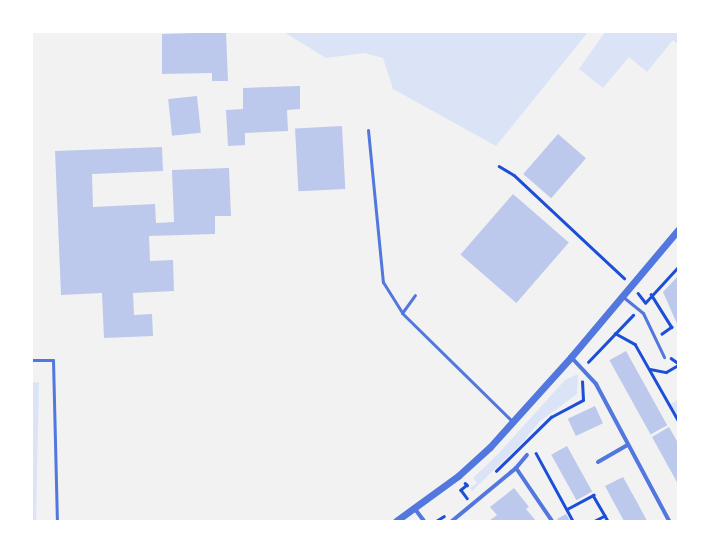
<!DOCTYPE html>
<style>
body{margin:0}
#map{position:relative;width:710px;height:553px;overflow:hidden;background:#f2f2f2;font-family:Barlow,sans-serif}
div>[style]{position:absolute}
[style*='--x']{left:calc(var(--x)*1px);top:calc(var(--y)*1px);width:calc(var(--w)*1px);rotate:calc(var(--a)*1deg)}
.green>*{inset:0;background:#dbe4f7}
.building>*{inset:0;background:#bdc9ec;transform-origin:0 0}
.path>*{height:2.5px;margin:-1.25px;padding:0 1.25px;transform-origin:1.25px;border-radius:1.25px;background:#1d4ed8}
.service>*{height:3px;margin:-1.5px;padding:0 1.5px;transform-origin:1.5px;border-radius:1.5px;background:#5277de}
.minor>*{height:4px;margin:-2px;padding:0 2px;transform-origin:2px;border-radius:2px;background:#5277de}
.tertiary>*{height:7px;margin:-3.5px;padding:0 3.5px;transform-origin:3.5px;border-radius:3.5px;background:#5277de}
span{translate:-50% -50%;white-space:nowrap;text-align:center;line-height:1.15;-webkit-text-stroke:4px #fff;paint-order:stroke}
.frame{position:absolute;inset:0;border:33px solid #fff;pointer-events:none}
</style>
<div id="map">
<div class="green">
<i style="clip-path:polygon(284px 32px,588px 32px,496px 146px,393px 89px,383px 58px,364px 53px,326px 58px)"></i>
<i style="clip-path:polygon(605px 32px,678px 32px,678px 44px,673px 40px,647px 72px,629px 57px,603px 88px,579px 69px)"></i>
<i style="clip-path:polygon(578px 374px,577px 394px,539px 422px,523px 442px,472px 491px,470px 488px,477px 483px,473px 478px,499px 453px,565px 380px)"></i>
<i style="clip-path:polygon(39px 382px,36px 521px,32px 521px,32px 383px)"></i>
<i style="clip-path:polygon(678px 400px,678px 418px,670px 404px)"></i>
</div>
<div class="building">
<i style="clip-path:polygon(226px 32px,228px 81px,212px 81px,212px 73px,162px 74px,162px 34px)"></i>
<i style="clip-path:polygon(300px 86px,300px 109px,287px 110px,288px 131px,245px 133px,245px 145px,228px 146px,226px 110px,243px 109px,243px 88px)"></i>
<i style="left:197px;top:96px;width:37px;height:29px;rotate:84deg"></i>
<i style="left:342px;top:126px;width:63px;height:47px;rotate:87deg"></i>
<i style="left:558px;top:134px;width:37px;height:53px;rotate:41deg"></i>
<i style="clip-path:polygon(162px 147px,163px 171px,92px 174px,93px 207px,155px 204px,156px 223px,174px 222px,172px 170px,229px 168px,231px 216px,215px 216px,215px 234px,149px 236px,150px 261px,173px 260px,174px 291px,133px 293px,134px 315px,152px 314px,153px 336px,104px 338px,102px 293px,61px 295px,55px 151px)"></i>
<i style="left:513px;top:194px;width:74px;height:80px;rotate:41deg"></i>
<i style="clip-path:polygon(678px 276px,678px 326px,663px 292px)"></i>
<i style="left:626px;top:351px;width:85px;height:19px;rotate:61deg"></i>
<i style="left:595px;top:406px;width:19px;height:30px;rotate:65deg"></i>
<i style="clip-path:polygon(669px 427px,678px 443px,678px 484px,652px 437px)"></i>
<i style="left:567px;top:446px;width:52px;height:18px;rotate:61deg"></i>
<i style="clip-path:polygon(623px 477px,637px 502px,647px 521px,624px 521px,612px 499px,605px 486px)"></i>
<i style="clip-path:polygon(514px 488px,529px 507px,526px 509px,536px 521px,489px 521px,497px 515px,490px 507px)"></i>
<i style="clip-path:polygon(566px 514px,570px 521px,558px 521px,557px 519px)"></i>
</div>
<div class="path">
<i style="--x:499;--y:166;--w:17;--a:31"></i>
<i style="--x:514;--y:175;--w:151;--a:43.1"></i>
<i style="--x:638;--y:293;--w:11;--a:52"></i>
<i style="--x:651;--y:294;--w:39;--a:58"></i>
<i style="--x:672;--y:327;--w:12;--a:145"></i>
<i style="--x:645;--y:303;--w:49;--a:-47.5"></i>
<i style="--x:615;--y:333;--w:23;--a:29"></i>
<i style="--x:635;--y:344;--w:87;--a:60.5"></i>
<i style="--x:671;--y:358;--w:9;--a:36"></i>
<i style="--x:588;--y:362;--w:65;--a:-46.2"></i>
<i style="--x:650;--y:369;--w:16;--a:11"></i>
<i style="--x:666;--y:372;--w:14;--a:-30"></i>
<i style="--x:536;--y:453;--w:77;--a:61.4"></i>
<i style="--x:496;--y:471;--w:77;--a:-44.5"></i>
<i style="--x:551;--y:417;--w:36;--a:-28"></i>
<i style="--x:583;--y:400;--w:18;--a:-93"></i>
<i style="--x:465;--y:483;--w:3;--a:45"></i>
<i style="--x:467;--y:485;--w:8;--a:140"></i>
<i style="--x:461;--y:490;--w:10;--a:53"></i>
<i style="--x:567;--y:509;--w:30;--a:-28"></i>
<i style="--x:593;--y:495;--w:24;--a:60"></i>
<i style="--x:605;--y:516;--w:11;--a:153"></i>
<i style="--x:605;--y:516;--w:6;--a:59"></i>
<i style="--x:436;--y:521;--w:9;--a:-32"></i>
</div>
<div class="service">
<i style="--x:368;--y:130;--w:153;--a:84.4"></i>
<i style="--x:383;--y:282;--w:36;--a:58"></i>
<i style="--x:402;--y:313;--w:156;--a:44.5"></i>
<i style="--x:622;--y:296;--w:27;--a:39"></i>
<i style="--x:643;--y:313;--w:49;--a:64.5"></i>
<i style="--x:402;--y:313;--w:22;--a:-54"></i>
<i style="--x:32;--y:360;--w:21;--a:0"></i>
<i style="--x:53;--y:360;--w:161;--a:88.6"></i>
</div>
<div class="minor">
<i style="--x:571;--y:357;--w:37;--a:47"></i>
<i style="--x:596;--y:384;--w:155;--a:61.9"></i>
<i style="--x:598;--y:462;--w:34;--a:-30"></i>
<i style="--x:516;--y:468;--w:17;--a:-50"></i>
<i style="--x:415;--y:509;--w:15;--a:53"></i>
<i style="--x:452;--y:521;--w:83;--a:-39.6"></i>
<i style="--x:516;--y:468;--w:64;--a:55.8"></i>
</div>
<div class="tertiary">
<i style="--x:396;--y:521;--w:77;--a:-36"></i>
<i style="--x:458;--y:476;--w:43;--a:-42.2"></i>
<i style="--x:490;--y:447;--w:121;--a:-48"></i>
<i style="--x:571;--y:357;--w:166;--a:-49.9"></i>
</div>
<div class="frame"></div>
</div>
